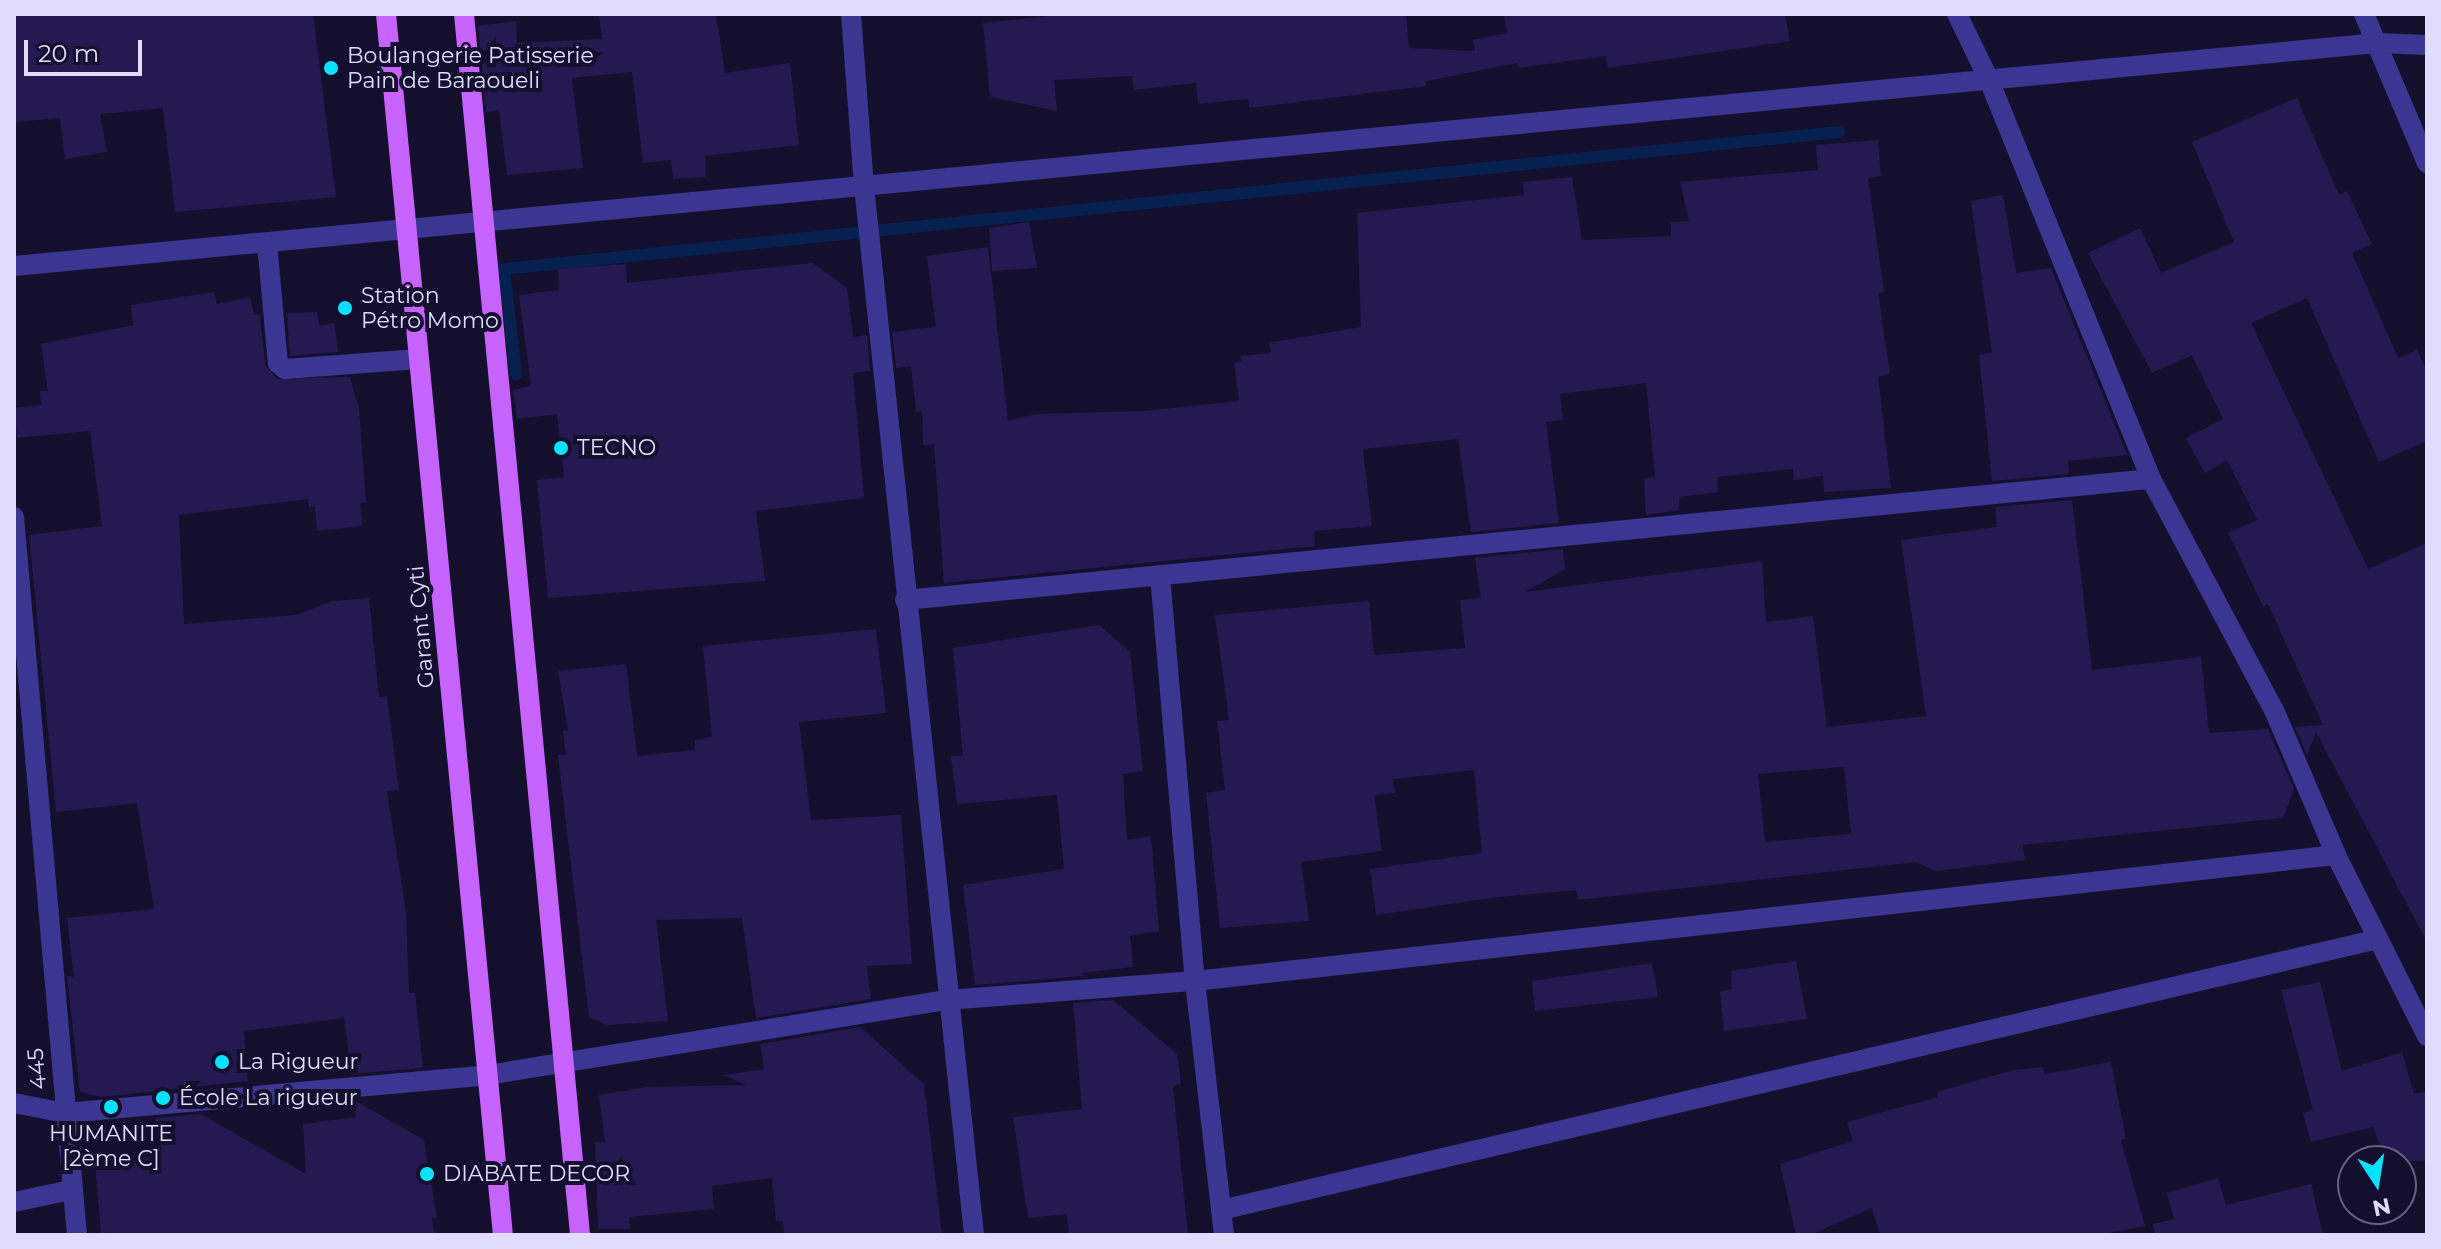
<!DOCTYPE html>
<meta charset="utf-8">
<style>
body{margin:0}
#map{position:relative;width:2441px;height:1249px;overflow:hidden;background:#150f2e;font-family:Montserrat,sans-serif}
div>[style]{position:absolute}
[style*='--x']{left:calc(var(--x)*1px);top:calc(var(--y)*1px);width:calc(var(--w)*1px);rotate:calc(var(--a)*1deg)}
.stream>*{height:12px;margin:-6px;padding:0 6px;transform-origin:6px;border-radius:6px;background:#062050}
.building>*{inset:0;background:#251951}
.minor>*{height:20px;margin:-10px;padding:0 10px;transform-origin:10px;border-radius:10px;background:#3b3691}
.major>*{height:20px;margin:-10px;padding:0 10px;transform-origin:10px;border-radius:10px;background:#c763ff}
.dots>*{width:22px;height:22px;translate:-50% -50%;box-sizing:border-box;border:4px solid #150f2e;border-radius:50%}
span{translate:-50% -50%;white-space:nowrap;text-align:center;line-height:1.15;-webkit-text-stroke:8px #150f2e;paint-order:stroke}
.poi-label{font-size:22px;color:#e1dcff}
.left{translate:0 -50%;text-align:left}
.street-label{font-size:22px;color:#e1dcff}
.frame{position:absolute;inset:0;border:16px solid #e1dcff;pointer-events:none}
.north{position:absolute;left:2337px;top:1145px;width:80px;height:80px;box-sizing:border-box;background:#150f2e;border:2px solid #676182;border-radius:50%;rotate:168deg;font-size:22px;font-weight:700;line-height:32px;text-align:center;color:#e1dcff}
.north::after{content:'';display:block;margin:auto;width:28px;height:36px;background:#08e2ff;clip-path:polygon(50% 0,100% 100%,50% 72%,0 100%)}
.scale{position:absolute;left:24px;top:40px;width:118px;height:36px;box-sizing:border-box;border:4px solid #e1dcff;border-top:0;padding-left:10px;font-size:24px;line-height:28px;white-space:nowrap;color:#e1dcff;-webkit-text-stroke:6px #150f2e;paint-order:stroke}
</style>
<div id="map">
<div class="stream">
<i style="--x:516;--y:374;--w:106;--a:-96.5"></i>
<i style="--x:504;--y:269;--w:1342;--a:-5.86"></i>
</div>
<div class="building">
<i style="clip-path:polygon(14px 14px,313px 14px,336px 197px,175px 212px,163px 108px,100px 114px,107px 152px,65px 159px,60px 118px,14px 122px)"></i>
<i style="clip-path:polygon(599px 14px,716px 14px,725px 73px,790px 63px,799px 145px,705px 156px,706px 177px,673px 179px,671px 160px,643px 163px,632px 72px,572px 78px,583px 168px,507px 175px,499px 110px,486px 112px,478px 26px,516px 21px,517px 43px,602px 39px)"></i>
<i style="clip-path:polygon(1069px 14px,1406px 14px,1409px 48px,1475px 51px,1473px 40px,1507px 33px,1504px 14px,1785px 14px,1790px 41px,1608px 68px,1606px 56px,1518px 68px,1517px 63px,1426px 81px,1426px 86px,1249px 108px,1248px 99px,1198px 104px,1196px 83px,1134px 90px,1132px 76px,1054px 80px,1057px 111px,990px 97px,983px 23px)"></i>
<i style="clip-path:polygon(2297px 98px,2339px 195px,2347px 191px,2372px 244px,2352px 253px,2398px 358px,2417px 350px,2427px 372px,2427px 441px,2379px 462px,2307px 298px,2251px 323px,2368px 569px,2427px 543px,2427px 942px,2316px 732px,2307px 755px,2295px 727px,2323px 725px,2268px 604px,2263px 606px,2228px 533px,2257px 520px,2227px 460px,2205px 473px,2186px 438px,2223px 419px,2192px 355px,2152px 373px,2088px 253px,2140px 228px,2161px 273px,2234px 242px,2192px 142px)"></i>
<i style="clip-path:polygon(1878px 140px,1881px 176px,1868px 178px,1884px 292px,1878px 293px,1890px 373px,1878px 377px,1891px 488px,1824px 492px,1823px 476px,1794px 480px,1793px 469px,1717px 477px,1718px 492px,1679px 497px,1679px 510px,1646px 515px,1644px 479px,1655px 477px,1646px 383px,1560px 394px,1563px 420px,1546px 422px,1559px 523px,1471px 532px,1458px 439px,1363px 449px,1372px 526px,1314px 531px,1315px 546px,944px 583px,934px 444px,923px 445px,922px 411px,916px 412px,911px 366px,896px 368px,892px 332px,936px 327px,927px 256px,988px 247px,1008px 421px,1036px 414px,1143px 411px,1239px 401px,1234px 363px,1241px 361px,1240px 356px,1271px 353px,1269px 343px,1361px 327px,1357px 213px,1524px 195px,1523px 182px,1572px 177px,1582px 240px,1671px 236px,1671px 222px,1689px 221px,1680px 182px,1818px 170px,1816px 145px)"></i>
<i style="clip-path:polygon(2003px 195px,2016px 273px,2051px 268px,2127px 455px,2068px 461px,2069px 474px,1992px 481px,1979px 355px,1992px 353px,1971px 201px)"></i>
<i style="clip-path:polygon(1029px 222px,1037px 268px,992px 271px,989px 228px)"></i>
<i style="clip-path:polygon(813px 263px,847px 288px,853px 337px,867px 335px,870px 371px,853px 373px,864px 498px,756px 511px,765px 581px,548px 598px,537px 480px,564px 477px,557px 414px,517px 419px,513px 390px,531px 386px,519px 295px,559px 290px,558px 269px,626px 264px,627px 283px)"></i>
<i style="clip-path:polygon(214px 292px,217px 304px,250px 297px,254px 315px,260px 315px,265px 365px,277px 379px,350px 377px,359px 409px,366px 502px,360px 503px,362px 526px,317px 531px,315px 507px,309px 507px,308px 499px,179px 515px,184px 624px,296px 615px,333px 601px,369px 598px,379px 697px,387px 696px,399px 790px,387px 791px,406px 912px,409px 993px,415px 993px,423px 1068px,351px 1074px,344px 1018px,244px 1031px,248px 1081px,102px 1097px,80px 1092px,67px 976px,74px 977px,67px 918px,154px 909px,137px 803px,56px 812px,29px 535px,102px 526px,90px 431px,17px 438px,14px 408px,41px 405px,40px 391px,48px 391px,41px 344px,133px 325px,131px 305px)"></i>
<i style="clip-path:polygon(317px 312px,319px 326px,334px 323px,338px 352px,290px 356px,287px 313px)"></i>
<i style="clip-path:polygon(evenodd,2072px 500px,2092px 670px,2201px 657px,2209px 733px,2268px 729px,2294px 789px,2283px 818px,2023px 845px,2025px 860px,1936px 871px,1916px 862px,1578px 900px,1576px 890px,1498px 897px,1376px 915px,1370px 869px,1482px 853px,1474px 770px,1393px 779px,1395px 793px,1374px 795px,1382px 851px,1301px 862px,1309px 921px,1220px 928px,1206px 793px,1225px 790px,1217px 721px,1229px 720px,1215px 615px,1369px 601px,1374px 655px,1465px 648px,1460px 600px,1481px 598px,1475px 558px,1563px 549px,1565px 569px,1525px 592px,1762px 561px,1766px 622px,1813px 616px,1827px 727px,1926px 716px,1901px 540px,1997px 527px,1995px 507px,2072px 500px,1844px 767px,1851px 834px,1765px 842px,1758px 774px,1844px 767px)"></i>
<i style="clip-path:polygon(1099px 625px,1130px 652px,1143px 771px,1123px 774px,1127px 840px,1151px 836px,1159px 931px,1130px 936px,1133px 967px,1081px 973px,1085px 976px,975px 985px,963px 885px,1064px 869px,1057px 795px,957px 804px,951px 756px,963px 756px,953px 648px)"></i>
<i style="clip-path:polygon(876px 629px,886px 713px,799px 722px,811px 820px,901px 815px,912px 964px,867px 966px,871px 999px,756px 1018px,742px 918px,656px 920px,668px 1021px,606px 1025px,589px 1017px,558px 755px,566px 755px,563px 731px,568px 730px,558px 671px,626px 664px,637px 756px,695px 750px,695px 740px,712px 737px,703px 646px)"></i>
<i style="clip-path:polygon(1796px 961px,1807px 1019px,1724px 1031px,1720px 991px,1732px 989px,1731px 971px)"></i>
<i style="clip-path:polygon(1652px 963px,1658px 997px,1535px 1011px,1532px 981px)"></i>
<i style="clip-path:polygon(2320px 982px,2342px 1071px,2402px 1052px,2414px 1093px,2427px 1092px,2427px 1161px,2386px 1161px,2373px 1127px,2311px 1142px,2303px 1113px,2313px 1110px,2281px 990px)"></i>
<i style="clip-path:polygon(1113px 1000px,1177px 1054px,1181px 1083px,1173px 1086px,1188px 1235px,1069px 1235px,1067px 1214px,1028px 1218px,1013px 1117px,1082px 1109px,1073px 1003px)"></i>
<i style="clip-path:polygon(860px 1027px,924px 1084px,942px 1235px,784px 1235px,783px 1221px,776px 1221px,772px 1178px,712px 1186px,714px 1209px,629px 1217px,630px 1229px,598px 1229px,595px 1142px,605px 1142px,599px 1095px,647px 1087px,746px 1085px,724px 1075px,764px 1069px,760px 1044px)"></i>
<i style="clip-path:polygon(2111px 1062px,2126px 1139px,2121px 1140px,2145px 1226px,2099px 1235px,1880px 1235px,1872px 1208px,1810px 1235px,1796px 1235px,1780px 1164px,1853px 1141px,1847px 1122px,1938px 1097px,1937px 1092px,2013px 1070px,2043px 1067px,2045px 1074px)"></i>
<i style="clip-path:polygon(354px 1100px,424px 1140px,437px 1218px,432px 1218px,434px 1235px,101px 1235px,95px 1165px,161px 1156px,155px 1118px,201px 1114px,306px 1174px,303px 1124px,356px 1117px)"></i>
<i style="clip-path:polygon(2218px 1178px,2226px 1205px,2311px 1184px,2323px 1235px,2155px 1235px,2153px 1224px,2174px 1219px,2167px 1193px)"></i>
</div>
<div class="minor">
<i style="--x:851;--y:14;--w:172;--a:85.7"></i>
<i style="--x:864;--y:186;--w:1055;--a:84.01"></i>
<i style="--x:1957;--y:14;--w:73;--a:64.1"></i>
<i style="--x:1989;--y:80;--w:431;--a:67.9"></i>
<i style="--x:2151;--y:479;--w:262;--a:62"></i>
<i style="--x:2274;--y:710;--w:158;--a:66.8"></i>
<i style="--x:2336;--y:855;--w:203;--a:63.3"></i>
<i style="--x:2364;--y:14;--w:162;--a:67.1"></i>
<i style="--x:267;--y:243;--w:121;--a:84.8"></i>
<i style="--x:278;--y:363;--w:9;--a:41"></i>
<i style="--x:285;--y:369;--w:134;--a:-4.3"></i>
<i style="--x:14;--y:266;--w:2373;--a:-5.39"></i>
<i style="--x:2377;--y:43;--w:50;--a:2.3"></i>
<i style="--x:14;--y:517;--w:721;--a:84.99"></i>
<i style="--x:1160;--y:575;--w:408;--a:85.1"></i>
<i style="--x:1195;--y:981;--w:256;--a:83.5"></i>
<i style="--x:905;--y:600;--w:1252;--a:-5.55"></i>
<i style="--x:14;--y:1103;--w:52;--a:11.1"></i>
<i style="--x:65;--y:1113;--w:425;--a:-5.1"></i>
<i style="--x:488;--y:1075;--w:465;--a:-9.3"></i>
<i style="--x:947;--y:1000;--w:249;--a:-4.4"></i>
<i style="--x:1195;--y:981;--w:1148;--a:-6.3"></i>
<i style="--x:14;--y:1202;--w:58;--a:-11.9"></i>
<i style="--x:1221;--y:1210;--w:1188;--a:-13.18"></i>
</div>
<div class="major">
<i style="--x:386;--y:14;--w:1227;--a:84.53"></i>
<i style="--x:464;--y:14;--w:1226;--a:84.57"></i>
</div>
<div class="dots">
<i style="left:331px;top:68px;background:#08e2ff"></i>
<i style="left:345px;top:308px;background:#08e2ff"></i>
<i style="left:561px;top:448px;background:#08e2ff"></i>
<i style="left:222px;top:1062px;background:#08e2ff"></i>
<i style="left:163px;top:1098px;background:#08e2ff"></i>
<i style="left:111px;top:1107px;background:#08e2ff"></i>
<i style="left:427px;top:1174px;background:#08e2ff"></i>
</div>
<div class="poi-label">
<span class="left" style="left:347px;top:68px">Boulangerie Patisserie<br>Pain de Baraoueli</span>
<span class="left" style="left:361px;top:308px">Station<br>Pétro Momo</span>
<span class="left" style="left:577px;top:448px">TECNO</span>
<span class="left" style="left:238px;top:1062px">La Rigueur</span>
<span class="left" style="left:179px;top:1098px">École La rigueur</span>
<span style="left:111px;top:1146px">HUMANITE<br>[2ème C]</span>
<span class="left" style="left:443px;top:1174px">DIABATE DECOR</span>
</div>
<div class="street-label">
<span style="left:421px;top:627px;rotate:-95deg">Garant Cyti</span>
<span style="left:37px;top:1069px;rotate:-95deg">445</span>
</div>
<div class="frame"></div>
<div class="north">N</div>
<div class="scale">20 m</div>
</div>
